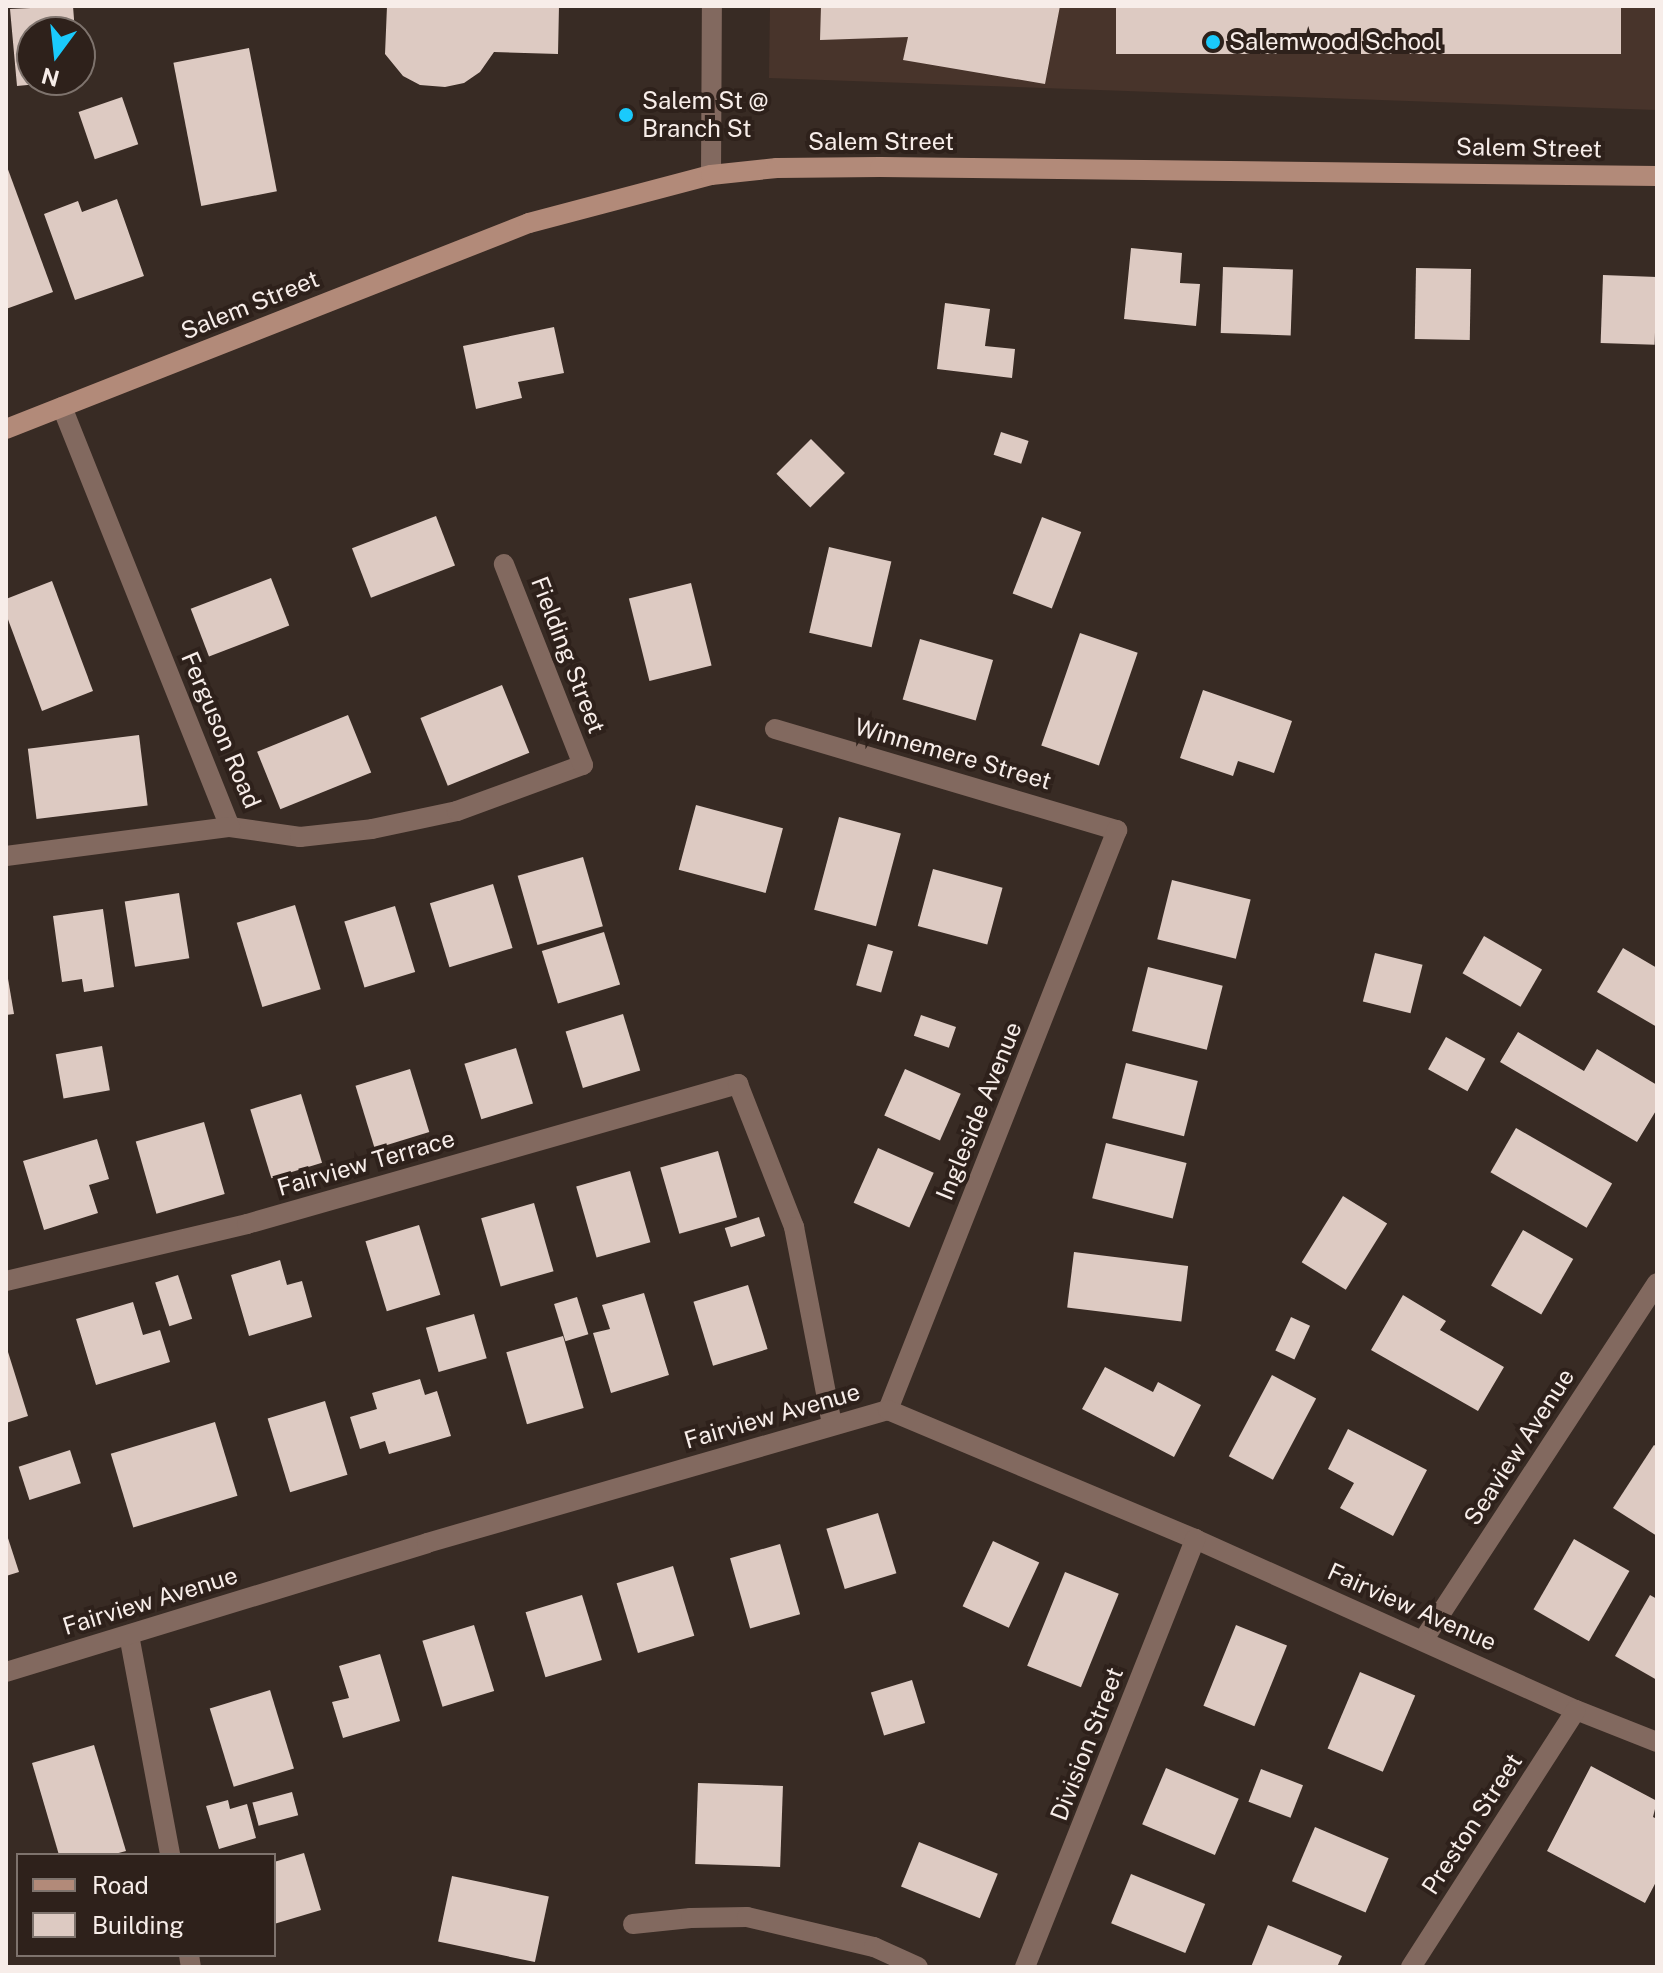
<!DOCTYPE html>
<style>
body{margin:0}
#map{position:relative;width:1663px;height:1973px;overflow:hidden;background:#382b24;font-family:"Public Sans",sans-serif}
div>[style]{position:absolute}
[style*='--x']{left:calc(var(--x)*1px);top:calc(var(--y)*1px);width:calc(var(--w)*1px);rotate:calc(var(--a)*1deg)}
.built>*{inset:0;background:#48342b}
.building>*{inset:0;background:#ddcac2;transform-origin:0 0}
.street>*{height:20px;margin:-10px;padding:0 10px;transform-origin:10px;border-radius:10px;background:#82695f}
.secondary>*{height:20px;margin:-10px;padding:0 10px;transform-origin:10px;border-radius:10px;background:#b28a79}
.dots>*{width:22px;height:22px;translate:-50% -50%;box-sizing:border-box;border:4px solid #2e211b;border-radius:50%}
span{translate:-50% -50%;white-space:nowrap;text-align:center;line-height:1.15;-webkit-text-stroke:8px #2e211b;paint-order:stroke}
.poi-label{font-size:24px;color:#f7ede9}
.left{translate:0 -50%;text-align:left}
.street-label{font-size:24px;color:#f7ede9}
.frame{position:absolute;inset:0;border:8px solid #f7ede9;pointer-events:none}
.legend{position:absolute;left:16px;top:1853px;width:260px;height:104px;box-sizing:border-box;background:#2e211b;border:2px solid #7e736d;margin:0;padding:10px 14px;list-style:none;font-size:24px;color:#f7ede9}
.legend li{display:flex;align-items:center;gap:16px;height:40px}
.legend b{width:40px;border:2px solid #7e736d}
.north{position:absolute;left:16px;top:16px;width:80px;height:80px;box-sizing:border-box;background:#2e211b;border:2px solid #7e736d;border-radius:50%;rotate:195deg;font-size:22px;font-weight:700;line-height:32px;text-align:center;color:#f7ede9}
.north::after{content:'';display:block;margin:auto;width:28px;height:36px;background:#1acafc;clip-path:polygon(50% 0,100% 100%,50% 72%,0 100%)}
</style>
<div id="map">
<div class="built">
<i style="clip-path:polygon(770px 6px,1657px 6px,1657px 110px,769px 78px)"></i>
</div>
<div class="building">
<i style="clip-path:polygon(73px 6px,75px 32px,32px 32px,32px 80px,59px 82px,17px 86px,10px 9px)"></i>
<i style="clip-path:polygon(387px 6px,559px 6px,558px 54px,494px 52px,480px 72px,464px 83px,445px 87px,420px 85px,403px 76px,385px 54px)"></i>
<i style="clip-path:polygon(821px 6px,1060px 6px,1045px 84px,903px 60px,908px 37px,820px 40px)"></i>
<i style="left:1116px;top:6px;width:505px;height:48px"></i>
<i style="left:249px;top:48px;width:146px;height:77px;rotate:79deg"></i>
<i style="left:122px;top:97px;width:50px;height:46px;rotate:71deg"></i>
<i style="clip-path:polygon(6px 164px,53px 292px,6px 309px)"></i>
<i style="clip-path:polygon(117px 199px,144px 276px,75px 300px,44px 214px,78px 201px,82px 212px)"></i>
<i style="clip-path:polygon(1131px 248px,1182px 253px,1180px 283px,1200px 284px,1196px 326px,1124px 319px)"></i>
<i style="left:1223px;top:267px;width:70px;height:66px;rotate:2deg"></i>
<i style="left:1416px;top:268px;width:55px;height:71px;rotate:1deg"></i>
<i style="left:1603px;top:275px;width:54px;height:68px;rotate:2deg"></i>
<i style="clip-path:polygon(945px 303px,990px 309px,985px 346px,1015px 349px,1012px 378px,937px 369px)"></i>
<i style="clip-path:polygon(554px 327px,564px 373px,518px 382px,522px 398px,476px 409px,463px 346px)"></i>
<i style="left:1001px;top:432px;width:29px;height:24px;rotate:18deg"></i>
<i style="left:811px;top:439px;width:48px;height:49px;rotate:45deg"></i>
<i style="left:436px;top:516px;width:53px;height:90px;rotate:69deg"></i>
<i style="left:1042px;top:517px;width:42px;height:82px;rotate:21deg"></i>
<i style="left:829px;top:547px;width:64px;height:88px;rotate:13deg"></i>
<i style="left:271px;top:578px;width:51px;height:86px;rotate:69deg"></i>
<i style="clip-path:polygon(52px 581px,93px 691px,42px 711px,6px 614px,6px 599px)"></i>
<i style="left:691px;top:583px;width:85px;height:64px;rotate:76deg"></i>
<i style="left:1080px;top:633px;width:61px;height:119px;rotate:19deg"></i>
<i style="left:920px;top:639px;width:76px;height:63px;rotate:16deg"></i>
<i style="left:502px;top:685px;width:73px;height:88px;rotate:68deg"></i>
<i style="clip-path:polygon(1203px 690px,1292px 721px,1274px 773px,1238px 761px,1233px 776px,1180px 758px)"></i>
<i style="left:348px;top:715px;width:62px;height:98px;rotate:68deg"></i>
<i style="left:139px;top:735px;width:71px;height:112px;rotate:83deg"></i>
<i style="left:696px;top:805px;width:90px;height:67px;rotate:15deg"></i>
<i style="left:839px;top:817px;width:64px;height:96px;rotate:15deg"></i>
<i style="left:583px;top:857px;width:72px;height:68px;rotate:74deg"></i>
<i style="left:933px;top:869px;width:72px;height:59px;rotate:15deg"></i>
<i style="left:1172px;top:880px;width:81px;height:61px;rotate:14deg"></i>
<i style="left:493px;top:884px;width:67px;height:66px;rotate:73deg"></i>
<i style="left:179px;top:893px;width:66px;height:55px;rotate:81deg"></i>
<i style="left:295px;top:905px;width:88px;height:61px;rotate:73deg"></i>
<i style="left:395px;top:906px;width:69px;height:53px;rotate:73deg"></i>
<i style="clip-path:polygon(103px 909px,114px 987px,84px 992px,82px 979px,62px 982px,53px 916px)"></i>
<i style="left:604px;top:932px;width:55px;height:65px;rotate:73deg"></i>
<i style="left:1484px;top:936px;width:67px;height:43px;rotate:30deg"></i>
<i style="left:868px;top:944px;width:26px;height:43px;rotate:16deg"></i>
<i style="clip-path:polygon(1623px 948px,1657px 968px,1657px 1027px,1597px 992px)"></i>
<i style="left:1375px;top:953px;width:49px;height:50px;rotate:14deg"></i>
<i style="clip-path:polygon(6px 967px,14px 1014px,6px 1015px)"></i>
<i style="left:1148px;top:967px;width:77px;height:66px;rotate:14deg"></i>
<i style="left:623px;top:1014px;width:59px;height:60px;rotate:73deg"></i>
<i style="left:921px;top:1015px;width:37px;height:22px;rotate:19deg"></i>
<i style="clip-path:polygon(1518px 1032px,1584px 1071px,1597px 1049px,1657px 1085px,1657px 1109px,1637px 1142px,1500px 1062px)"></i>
<i style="left:1446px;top:1037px;width:45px;height:37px;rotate:29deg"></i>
<i style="left:102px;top:1046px;width:45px;height:47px;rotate:80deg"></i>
<i style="left:516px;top:1048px;width:58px;height:54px;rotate:73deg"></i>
<i style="left:1126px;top:1063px;width:74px;height:57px;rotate:14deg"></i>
<i style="left:410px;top:1069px;width:66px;height:57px;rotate:73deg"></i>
<i style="left:905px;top:1069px;width:61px;height:51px;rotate:24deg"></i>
<i style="left:301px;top:1094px;width:72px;height:53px;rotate:73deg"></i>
<i style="left:204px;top:1122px;width:75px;height:71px;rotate:74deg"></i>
<i style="left:1516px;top:1128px;width:111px;height:51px;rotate:30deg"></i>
<i style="clip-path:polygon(97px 1139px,109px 1179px,89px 1185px,98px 1213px,44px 1230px,23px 1161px)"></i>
<i style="left:1106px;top:1143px;width:83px;height:57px;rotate:14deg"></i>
<i style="left:878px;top:1148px;width:61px;height:60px;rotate:24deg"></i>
<i style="left:718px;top:1151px;width:69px;height:60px;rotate:74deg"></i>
<i style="left:630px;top:1171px;width:74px;height:56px;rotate:74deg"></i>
<i style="left:1343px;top:1196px;width:52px;height:78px;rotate:32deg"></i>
<i style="left:534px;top:1203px;width:71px;height:55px;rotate:74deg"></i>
<i style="left:759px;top:1217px;width:20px;height:36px;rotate:72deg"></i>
<i style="left:419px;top:1225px;width:73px;height:56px;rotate:73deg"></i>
<i style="left:1523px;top:1230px;width:58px;height:64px;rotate:30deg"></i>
<i style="left:1074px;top:1252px;width:115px;height:56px;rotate:7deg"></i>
<i style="clip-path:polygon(280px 1260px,287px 1285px,302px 1281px,312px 1317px,249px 1336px,231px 1275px)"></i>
<i style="left:178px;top:1275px;width:46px;height:24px;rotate:72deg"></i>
<i style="left:748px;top:1285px;width:67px;height:57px;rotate:73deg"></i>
<i style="clip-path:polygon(644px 1293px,669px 1375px,611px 1393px,593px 1333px,610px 1329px,602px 1305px)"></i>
<i style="clip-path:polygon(1403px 1295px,1446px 1321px,1440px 1330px,1504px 1367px,1478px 1411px,1371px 1350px)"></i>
<i style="left:577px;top:1297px;width:39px;height:24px;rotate:73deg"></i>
<i style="clip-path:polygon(133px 1302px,143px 1335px,160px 1330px,170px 1362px,96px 1385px,76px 1319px)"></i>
<i style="left:474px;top:1314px;width:46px;height:50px;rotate:74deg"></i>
<i style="left:1291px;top:1317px;width:21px;height:37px;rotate:25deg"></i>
<i style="left:563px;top:1336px;width:75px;height:59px;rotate:74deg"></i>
<i style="clip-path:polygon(8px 1352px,28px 1416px,6px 1423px,6px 1353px)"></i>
<i style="clip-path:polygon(1105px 1367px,1153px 1392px,1158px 1382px,1201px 1405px,1174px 1457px,1082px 1409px)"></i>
<i style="left:1272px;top:1375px;width:50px;height:92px;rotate:28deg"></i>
<i style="clip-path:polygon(420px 1379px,425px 1395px,437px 1391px,451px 1436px,389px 1454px,385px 1441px,360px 1449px,350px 1417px,377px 1409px,372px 1393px)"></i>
<i style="left:325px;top:1401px;width:77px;height:60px;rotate:73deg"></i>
<i style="left:215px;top:1422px;width:77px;height:109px;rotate:73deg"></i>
<i style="clip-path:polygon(1348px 1429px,1427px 1470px,1393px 1536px,1340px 1508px,1354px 1483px,1328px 1469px)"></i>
<i style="clip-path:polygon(1654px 1445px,1657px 1447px,1657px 1536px,1613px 1508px)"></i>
<i style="left:70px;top:1450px;width:35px;height:54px;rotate:72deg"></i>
<i style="left:878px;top:1513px;width:63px;height:54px;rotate:73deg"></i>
<i style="clip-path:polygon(6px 1532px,19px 1572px,6px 1576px)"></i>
<i style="left:1574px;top:1539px;width:64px;height:81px;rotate:30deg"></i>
<i style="left:993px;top:1541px;width:51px;height:72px;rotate:25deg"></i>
<i style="left:780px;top:1544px;width:73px;height:52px;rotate:74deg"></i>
<i style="left:673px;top:1566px;width:73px;height:59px;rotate:73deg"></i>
<i style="left:1065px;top:1572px;width:58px;height:101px;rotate:22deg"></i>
<i style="left:582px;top:1595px;width:68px;height:59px;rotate:73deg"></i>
<i style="clip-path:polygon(1650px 1595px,1657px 1599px,1657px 1680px,1615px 1656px)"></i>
<i style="left:474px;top:1625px;width:69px;height:54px;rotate:73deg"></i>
<i style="left:1236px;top:1625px;width:55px;height:87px;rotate:22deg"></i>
<i style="clip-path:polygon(380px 1654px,400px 1721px,343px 1738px,332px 1702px,349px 1698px,339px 1666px)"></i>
<i style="left:1360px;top:1672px;width:60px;height:83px;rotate:23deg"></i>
<i style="left:912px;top:1680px;width:45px;height:43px;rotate:73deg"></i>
<i style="left:270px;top:1690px;width:82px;height:63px;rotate:73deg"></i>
<i style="clip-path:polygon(94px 1745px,126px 1851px,111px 1855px,59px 1855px,32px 1763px)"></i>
<i style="clip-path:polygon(1591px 1766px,1657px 1801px,1653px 1817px,1657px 1819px,1657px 1880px,1645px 1903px,1547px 1851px)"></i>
<i style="left:1166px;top:1768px;width:79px;height:61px;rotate:23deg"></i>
<i style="left:1261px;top:1769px;width:45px;height:35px;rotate:21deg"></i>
<i style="left:698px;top:1783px;width:85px;height:81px;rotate:2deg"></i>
<i style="left:292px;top:1792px;width:24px;height:41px;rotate:75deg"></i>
<i style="clip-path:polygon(228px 1800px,230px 1809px,247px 1804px,256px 1838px,219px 1849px,206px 1806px)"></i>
<i style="left:1315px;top:1827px;width:80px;height:59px;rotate:23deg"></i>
<i style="left:919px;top:1842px;width:85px;height:48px;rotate:22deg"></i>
<i style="clip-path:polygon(304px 1853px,321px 1910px,274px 1924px,274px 1862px)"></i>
<i style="left:1131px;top:1874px;width:80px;height:53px;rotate:22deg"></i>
<i style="left:452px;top:1876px;width:99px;height:67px;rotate:12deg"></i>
<i style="clip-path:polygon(1268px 1925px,1342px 1956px,1337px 1967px,1251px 1967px)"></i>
</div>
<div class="street">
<i style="--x:711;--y:175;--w:169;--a:-89.7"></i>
<i style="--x:62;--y:407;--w:452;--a:68.2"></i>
<i style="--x:230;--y:827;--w:71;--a:8.1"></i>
<i style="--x:300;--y:837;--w:72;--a:-6.3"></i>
<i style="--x:372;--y:829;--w:87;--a:-12"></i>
<i style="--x:457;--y:811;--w:134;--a:-20.1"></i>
<i style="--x:583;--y:765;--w:216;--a:-111.5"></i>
<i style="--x:775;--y:729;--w:357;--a:16.5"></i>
<i style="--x:1117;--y:830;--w:624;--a:111.55"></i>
<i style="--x:6;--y:856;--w:226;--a:-7.4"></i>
<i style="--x:6;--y:1281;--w:248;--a:-13.3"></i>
<i style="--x:247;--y:1224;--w:511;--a:-15.91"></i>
<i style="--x:738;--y:1084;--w:154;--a:68.6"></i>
<i style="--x:794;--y:1227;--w:201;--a:79.1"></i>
<i style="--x:129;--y:1635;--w:224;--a:79.4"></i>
<i style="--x:1424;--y:1639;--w:425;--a:-56.8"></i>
<i style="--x:6;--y:1672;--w:440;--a:-17"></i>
<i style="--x:427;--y:1543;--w:480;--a:-16.1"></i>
<i style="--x:888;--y:1410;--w:333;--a:22.8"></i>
<i style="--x:1195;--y:1539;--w:418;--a:24.2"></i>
<i style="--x:1576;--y:1710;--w:87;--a:21.6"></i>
<i style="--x:633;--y:1924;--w:58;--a:-5.9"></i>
<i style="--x:691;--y:1918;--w:56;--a:-1"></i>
<i style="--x:747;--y:1917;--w:130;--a:13.3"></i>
<i style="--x:874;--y:1947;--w:48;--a:24.4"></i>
<i style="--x:189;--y:1955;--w:12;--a:81"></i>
<i style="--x:1025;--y:1967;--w:461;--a:-68.3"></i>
<i style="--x:1411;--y:1967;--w:305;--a:-57.3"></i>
</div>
<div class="secondary">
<i style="--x:6;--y:429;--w:562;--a:-21.5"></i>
<i style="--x:529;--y:223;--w:188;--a:-14.8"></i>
<i style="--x:711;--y:175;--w:66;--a:-6.1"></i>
<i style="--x:777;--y:168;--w:103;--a:-0.6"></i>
<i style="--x:880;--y:167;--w:777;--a:0.66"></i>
</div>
<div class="dots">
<i style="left:1213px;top:42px;background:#1acafc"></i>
<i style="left:626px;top:115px;background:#1acafc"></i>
</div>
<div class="poi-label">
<span class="left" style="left:1229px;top:42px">Salemwood School</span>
<span class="left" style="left:642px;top:115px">Salem St @<br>Branch St</span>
</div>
<div class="street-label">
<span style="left:881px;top:142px">Salem Street</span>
<span style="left:1529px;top:148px;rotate:1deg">Salem Street</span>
<span style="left:250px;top:305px;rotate:-22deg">Salem Street</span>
<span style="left:568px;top:655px;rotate:69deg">Fielding Street</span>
<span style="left:221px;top:730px;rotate:67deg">Ferguson Road</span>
<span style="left:953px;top:754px;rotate:16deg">Winnemere Street</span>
<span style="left:979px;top:1111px;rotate:-68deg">Ingleside Avenue</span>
<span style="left:366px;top:1163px;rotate:-16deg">Fairview Terrace</span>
<span style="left:772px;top:1416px;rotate:-16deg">Fairview Avenue</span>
<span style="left:1519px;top:1447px;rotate:-57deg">Seaview Avenue</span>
<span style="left:150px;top:1601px;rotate:-17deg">Fairview Avenue</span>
<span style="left:1412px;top:1607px;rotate:24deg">Fairview Avenue</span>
<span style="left:1087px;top:1744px;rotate:-69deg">Division Street</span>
<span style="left:1472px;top:1824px;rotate:-57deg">Preston Street</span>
</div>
<div class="frame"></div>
<ul class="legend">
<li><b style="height:10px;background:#b28a79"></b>Road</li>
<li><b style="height:22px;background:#ddcac2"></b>Building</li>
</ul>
<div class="north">N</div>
</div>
